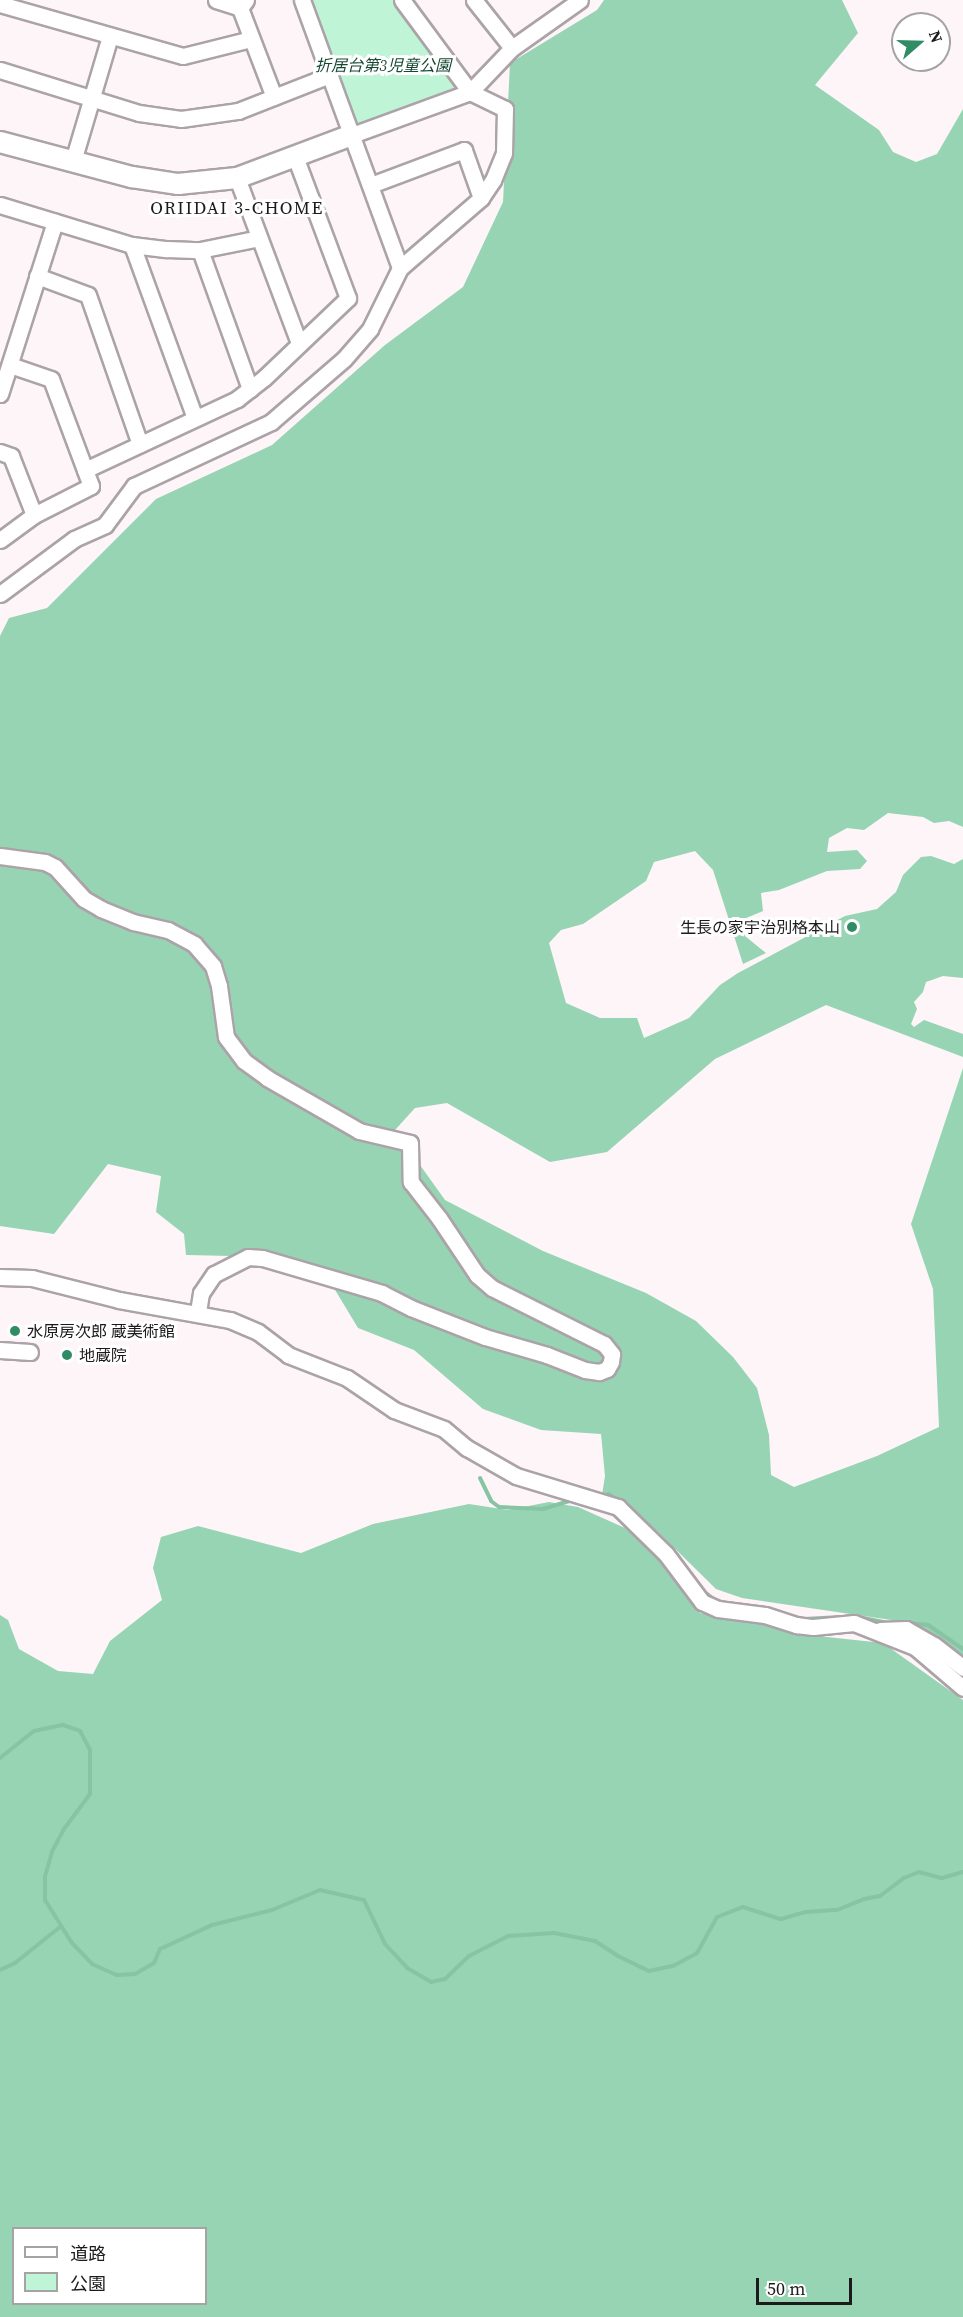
<!DOCTYPE html>
<meta charset="utf-8">
<style>
body{margin:0}
#map{position:relative;width:963px;height:2317px;overflow:hidden;background:#fef5f9;font-family:"Source Serif 4","Noto Sans JP",serif}
div>[style]{position:absolute}
[style*='--x']{left:calc(var(--x)*1px);top:calc(var(--y)*1px);width:calc(var(--w)*1px);rotate:calc(var(--a)*1deg)}
.green>*{inset:0;background:#bff4d7}
.forest>*{inset:0;background:#96d4b4}
.stream>*{height:4px;margin:-2px;padding:0 2px;transform-origin:2px;border-radius:2px;background:#87c4a4}
.roads{filter:drop-shadow(2px 0 #aba3a7) drop-shadow(-2px 0 #aba3a7) drop-shadow(0 2px #aba3a7) drop-shadow(0 -2px #aba3a7)}
.minor>*{height:15px;margin:-7.5px;padding:0 7.5px;transform-origin:7.5px;border-radius:7.5px;background:#fff}
.tertiary>*{height:20px;margin:-10px;padding:0 10px;transform-origin:10px;border-radius:10px;background:#fff}
.dots>*{width:16px;height:16px;translate:-50% -50%;box-sizing:border-box;border:3px solid #fff;border-radius:50%}
span{translate:-50% -50%;white-space:nowrap;text-align:center;line-height:1.15;-webkit-text-stroke:6px #fff;paint-order:stroke}
.park-label{font-size:16px;color:#174832;font-style:italic}
.poi-label{font-size:16px;color:#1d1a1b}
.right{translate:-100% -50%;text-align:right}
.left{translate:0 -50%;text-align:left}
.neighbourhood-label{font-size:18px;color:#1d1a1b;letter-spacing:1.5px}
.legend{position:absolute;left:12px;top:2227px;width:195px;height:78px;box-sizing:border-box;background:#fff;border:2px solid #a5a3a4;margin:0;padding:8px 10px;list-style:none;font-size:18px;color:#1d1a1b}
.legend li{display:flex;align-items:center;gap:12px;height:30px}
.legend b{width:30px;border:2px solid #a5a3a4}
.north{position:absolute;left:891px;top:12px;width:60px;height:60px;box-sizing:border-box;background:#fff;border:2px solid #a5a3a4;border-radius:50%;rotate:70deg;font-size:16px;font-weight:700;line-height:24px;text-align:center;color:#1d1a1b}
.north::after{content:'';display:block;margin:auto;width:21px;height:27px;background:#2f8c64;clip-path:polygon(50% 0,100% 100%,50% 72%,0 100%)}
.scale{position:absolute;left:756px;top:2278px;width:96px;height:27px;box-sizing:border-box;border:3px solid #1d1a1b;border-top:0;padding-left:8px;font-size:18px;line-height:21px;white-space:nowrap;color:#1d1a1b;-webkit-text-stroke:4px #fff;paint-order:stroke}
</style>
<div id="map">
<div class="green">
<i style="clip-path:polygon(305px 0,397px 0,464px 90px,358px 126px,351px 124px)"></i>
</div>
<div class="forest">
<i style="clip-path:polygon(604px 0,842px 0,858px 33px,815px 85px,879px 130px,893px 152px,916px 162px,937px 154px,963px 109px,963px 827px,949px 821px,934px 823px,923px 817px,888px 813px,864px 830px,847px 828px,829px 838px,827px 852px,857px 850px,867px 861px,860px 869px,827px 871px,779px 890px,761px 893px,763px 911px,739px 921px,745px 936px,766px 953px,743px 964px,713px 870px,695px 851px,654px 862px,646px 881px,583px 924px,561px 930px,549px 943px,566px 1003px,600px 1018px,637px 1018px,644px 1038px,689px 1018px,720px 985px,738px 973px,845px 916px,877px 909px,896px 892px,903px 875px,921px 857px,931px 856px,954px 864px,963px 859px,963px 978px,943px 976px,926px 982px,923px 992px,914px 1002px,917px 1009px,911px 1024px,914px 1027px,924px 1020px,963px 1034px,963px 1057px,826px 1005px,715px 1059px,607px 1152px,550px 1162px,447px 1103px,415px 1108px,395px 1130px,445px 1200px,543px 1251px,646px 1293px,696px 1321px,733px 1357px,757px 1388px,769px 1435px,771px 1475px,794px 1487px,877px 1456px,939px 1427px,933px 1289px,911px 1224px,963px 1068px,963px 1656px,905px 1622px,742px 1598px,716px 1589px,657px 1531px,602px 1495px,605px 1476px,601px 1434px,541px 1430px,483px 1409px,414px 1350px,358px 1328px,323px 1270px,257px 1251px,232px 1256px,186px 1255px,184px 1234px,156px 1212px,161px 1176px,108px 1164px,54px 1234px,0 1226px,0 636px,9px 618px,47px 608px,156px 499px,272px 445px,385px 345px,463px 287px,503px 202px,510px 63px,597px 10px)"></i>
<i style="clip-path:polygon(evenodd,549px 1502px,578px 1507px,625px 1528px,673px 1571px,700px 1613px,827px 1637px,883px 1643px,963px 1700px,963px 2317px,0 2317px,0 1615px,8px 1620px,19px 1649px,58px 1671px,93px 1674px,110px 1641px,162px 1600px,153px 1568px,161px 1537px,198px 1526px,301px 1553px,373px 1524px,469px 1504px,508px 1510px,549px 1502px,14px 2228px,206px 2228px,206px 2304px,14px 2304px,14px 2228px)"></i>
</div>
<div class="stream">
<i style="--x:480;--y:1478;--w:25;--a:64"></i>
<i style="--x:491;--y:1501;--w:10;--a:37"></i>
<i style="--x:499;--y:1507;--w:44;--a:2.6"></i>
<i style="--x:543;--y:1509;--w:30;--a:-17"></i>
<i style="--x:608;--y:1494;--w:14;--a:34"></i>
<i style="--x:648;--y:1526;--w:41;--a:45"></i>
<i style="--x:677;--y:1555;--w:29;--a:55"></i>
<i style="--x:702;--y:1590;--w:16;--a:38"></i>
<i style="--x:858;--y:1617;--w:32;--a:11"></i>
<i style="--x:804;--y:1619;--w:37;--a:-3"></i>
<i style="--x:908;--y:1623;--w:20;--a:6"></i>
<i style="--x:928;--y:1625;--w:42;--a:34.4"></i>
<i style="--x:0;--y:1758;--w:43;--a:-38.5"></i>
<i style="--x:34;--y:1731;--w:30;--a:-12"></i>
<i style="--x:63;--y:1725;--w:18;--a:19"></i>
<i style="--x:80;--y:1731;--w:21;--a:62"></i>
<i style="--x:90;--y:1750;--w:44;--a:90"></i>
<i style="--x:90;--y:1794;--w:44;--a:126.6"></i>
<i style="--x:64;--y:1829;--w:26;--a:118"></i>
<i style="--x:52;--y:1852;--w:26;--a:106"></i>
<i style="--x:45;--y:1877;--w:23;--a:90"></i>
<i style="--x:45;--y:1900;--w:51;--a:57.9"></i>
<i style="--x:72;--y:1943;--w:29;--a:46"></i>
<i style="--x:92;--y:1964;--w:27;--a:24"></i>
<i style="--x:117;--y:1975;--w:18;--a:-3"></i>
<i style="--x:135;--y:1974;--w:22;--a:-30"></i>
<i style="--x:154;--y:1963;--w:15;--a:-67"></i>
<i style="--x:160;--y:1949;--w:57;--a:-24.8"></i>
<i style="--x:212;--y:1925;--w:62;--a:-14"></i>
<i style="--x:272;--y:1910;--w:52;--a:-22.6"></i>
<i style="--x:320;--y:1890;--w:45;--a:12.8"></i>
<i style="--x:364;--y:1900;--w:49;--a:64.5"></i>
<i style="--x:385;--y:1944;--w:33;--a:47"></i>
<i style="--x:407;--y:1968;--w:28;--a:30"></i>
<i style="--x:431;--y:1982;--w:14;--a:-12"></i>
<i style="--x:445;--y:1979;--w:33;--a:-44"></i>
<i style="--x:469;--y:1956;--w:44;--a:-27.1"></i>
<i style="--x:508;--y:1936;--w:46;--a:-3.7"></i>
<i style="--x:554;--y:1933;--w:42;--a:11"></i>
<i style="--x:595;--y:1941;--w:27;--a:33"></i>
<i style="--x:618;--y:1956;--w:34;--a:26"></i>
<i style="--x:649;--y:1971;--w:25;--a:-12"></i>
<i style="--x:673;--y:1966;--w:27;--a:-28"></i>
<i style="--x:697;--y:1953;--w:41;--a:-60.9"></i>
<i style="--x:717;--y:1917;--w:28;--a:-21"></i>
<i style="--x:743;--y:1907;--w:40;--a:18"></i>
<i style="--x:781;--y:1919;--w:26;--a:-16"></i>
<i style="--x:806;--y:1912;--w:31;--a:-4"></i>
<i style="--x:837;--y:1910;--w:29;--a:-22"></i>
<i style="--x:864;--y:1899;--w:16;--a:-11"></i>
<i style="--x:880;--y:1896;--w:30;--a:-37"></i>
<i style="--x:904;--y:1878;--w:16;--a:-22"></i>
<i style="--x:919;--y:1872;--w:24;--a:15"></i>
<i style="--x:942;--y:1878;--w:22;--a:-16"></i>
<i style="--x:0;--y:1970;--w:17;--a:-25"></i>
<i style="--x:15;--y:1963;--w:58;--a:-38.7"></i>
</div>
<div class="roads">
<div class="minor">
<i style="--x:216;--y:0;--w:25;--a:18"></i>
<i style="--x:246;--y:0;--w:10;--a:127"></i>
<i style="--x:240;--y:8;--w:95;--a:69.1"></i>
<i style="--x:302;--y:0;--w:285;--a:69.9"></i>
<i style="--x:402;--y:0;--w:114;--a:53.5"></i>
<i style="--x:470;--y:92;--w:39;--a:26"></i>
<i style="--x:505;--y:109;--w:44;--a:91.3"></i>
<i style="--x:504;--y:153;--w:29;--a:112"></i>
<i style="--x:493;--y:180;--w:22;--a:124"></i>
<i style="--x:474;--y:0;--w:61;--a:51.6"></i>
<i style="--x:0;--y:4;--w:190;--a:15.9"></i>
<i style="--x:183;--y:56;--w:70;--a:-14"></i>
<i style="--x:0;--y:70;--w:145;--a:17.2"></i>
<i style="--x:139;--y:113;--w:42;--a:8.1"></i>
<i style="--x:181;--y:119;--w:58;--a:-8"></i>
<i style="--x:238;--y:111;--w:99;--a:-21.4"></i>
<i style="--x:352;--y:135;--w:126;--a:-20"></i>
<i style="--x:470;--y:92;--w:61;--a:-46.3"></i>
<i style="--x:512;--y:48;--w:83;--a:-35.2"></i>
<i style="--x:73;--y:161;--w:130;--a:-73.5"></i>
<i style="--x:237;--y:178;--w:176;--a:69.4"></i>
<i style="--x:0;--y:205;--w:138;--a:16.9"></i>
<i style="--x:132;--y:245;--w:35;--a:7"></i>
<i style="--x:167;--y:249;--w:33;--a:2"></i>
<i style="--x:200;--y:250;--w:60;--a:-11.5"></i>
<i style="--x:132;--y:245;--w:184;--a:70"></i>
<i style="--x:200;--y:250;--w:148;--a:70.2"></i>
<i style="--x:37;--y:276;--w:54;--a:20.4"></i>
<i style="--x:88;--y:295;--w:158;--a:70.8"></i>
<i style="--x:0;--y:394;--w:181;--a:-72.3"></i>
<i style="--x:0;--y:452;--w:12;--a:20"></i>
<i style="--x:11;--y:456;--w:63;--a:68.7"></i>
<i style="--x:85;--y:470;--w:168;--a:-25"></i>
<i style="--x:237;--y:399;--w:34;--a:-38"></i>
<i style="--x:264;--y:378;--w:116;--a:-43.6"></i>
<i style="--x:348;--y:298;--w:152;--a:-110.5"></i>
<i style="--x:0;--y:540;--w:42;--a:-36.3"></i>
<i style="--x:34;--y:515;--w:64;--a:-27"></i>
<i style="--x:91;--y:486;--w:114;--a:-110.5"></i>
<i style="--x:51;--y:379;--w:43;--a:-161.1"></i>
<i style="--x:0;--y:594;--w:92;--a:-36.6"></i>
<i style="--x:74;--y:539;--w:34;--a:-24"></i>
<i style="--x:105;--y:525;--w:49;--a:-53.4"></i>
<i style="--x:134;--y:486;--w:151;--a:-25"></i>
<i style="--x:271;--y:422;--w:96;--a:-40.8"></i>
<i style="--x:344;--y:359;--w:40;--a:-49"></i>
<i style="--x:370;--y:329;--w:68;--a:-63.8"></i>
<i style="--x:400;--y:268;--w:107;--a:-40.8"></i>
<i style="--x:481;--y:198;--w:51;--a:-109.5"></i>
<i style="--x:464;--y:150;--w:99;--a:159.4"></i>
<i style="--x:0;--y:856;--w:45;--a:7.6"></i>
<i style="--x:45;--y:862;--w:11;--a:27"></i>
<i style="--x:55;--y:867;--w:43;--a:47.8"></i>
<i style="--x:84;--y:899;--w:20;--a:30"></i>
<i style="--x:101;--y:909;--w:35;--a:22"></i>
<i style="--x:133;--y:922;--w:36;--a:13"></i>
<i style="--x:168;--y:930;--w:30;--a:28"></i>
<i style="--x:194;--y:944;--w:29;--a:49"></i>
<i style="--x:213;--y:966;--w:21;--a:73"></i>
<i style="--x:219;--y:986;--w:51;--a:82.2"></i>
<i style="--x:226;--y:1037;--w:30;--a:53"></i>
<i style="--x:244;--y:1061;--w:29;--a:36"></i>
<i style="--x:267;--y:1078;--w:106;--a:29.9"></i>
<i style="--x:359;--y:1131;--w:52;--a:13.2"></i>
<i style="--x:410;--y:1143;--w:39;--a:89"></i>
<i style="--x:411;--y:1182;--w:46;--a:52.1"></i>
<i style="--x:439;--y:1218;--w:69;--a:56.3"></i>
<i style="--x:477;--y:1275;--w:20;--a:41"></i>
<i style="--x:492;--y:1288;--w:125;--a:26.6"></i>
<i style="--x:604;--y:1344;--w:13;--a:51"></i>
<i style="--x:612;--y:1354;--w:8;--a:97"></i>
<i style="--x:611;--y:1362;--w:8;--a:120"></i>
<i style="--x:607;--y:1369;--w:9;--a:159"></i>
<i style="--x:599;--y:1372;--w:14;--a:-172"></i>
<i style="--x:585;--y:1370;--w:41;--a:-158.5"></i>
<i style="--x:547;--y:1355;--w:65;--a:-163.8"></i>
<i style="--x:485;--y:1337;--w:79;--a:-158.6"></i>
<i style="--x:411;--y:1308;--w:33;--a:-153"></i>
<i style="--x:382;--y:1293;--w:125;--a:-163.7"></i>
<i style="--x:262;--y:1258;--w:14;--a:-176"></i>
<i style="--x:248;--y:1257;--w:38;--a:153"></i>
<i style="--x:214;--y:1274;--w:23;--a:124"></i>
<i style="--x:201;--y:1293;--w:19;--a:99"></i>
<i style="--x:0;--y:1277;--w:32;--a:2"></i>
<i style="--x:32;--y:1278;--w:90;--a:14.2"></i>
<i style="--x:119;--y:1300;--w:113;--a:10.2"></i>
<i style="--x:230;--y:1320;--w:30;--a:23"></i>
<i style="--x:258;--y:1332;--w:38;--a:37"></i>
<i style="--x:288;--y:1355;--w:63;--a:21.3"></i>
<i style="--x:347;--y:1378;--w:57;--a:34.2"></i>
<i style="--x:394;--y:1410;--w:53;--a:20.8"></i>
<i style="--x:444;--y:1429;--w:30;--a:40"></i>
<i style="--x:467;--y:1448;--w:56;--a:29.7"></i>
<i style="--x:516;--y:1476;--w:107;--a:16.9"></i>
<i style="--x:618;--y:1507;--w:67;--a:44.4"></i>
<i style="--x:666;--y:1554;--w:60;--a:53.1"></i>
<i style="--x:702;--y:1602;--w:17;--a:24"></i>
<i style="--x:718;--y:1609;--w:47;--a:7.3"></i>
<i style="--x:765;--y:1615;--w:33;--a:18"></i>
<i style="--x:796;--y:1625;--w:17;--a:7"></i>
<i style="--x:813;--y:1627;--w:41;--a:-5.6"></i>
<i style="--x:854;--y:1623;--w:66;--a:21.5"></i>
<i style="--x:915;--y:1647;--w:63;--a:40.5"></i>
<i style="--x:0;--y:1350;--w:30;--a:4"></i>
<i style="--x:880;--y:1630;--w:26;--a:-2"></i>
<i style="--x:906;--y:1629;--w:32;--a:30"></i>
<i style="--x:934;--y:1645;--w:37;--a:38"></i>
</div>
<div class="tertiary">
<i style="--x:0;--y:142;--w:137;--a:14.9"></i>
<i style="--x:132;--y:177;--w:47;--a:8.7"></i>
<i style="--x:178;--y:184;--w:59;--a:-5.8"></i>
<i style="--x:237;--y:178;--w:123;--a:-20.5"></i>
</div>
</div>
<div class="dots">
<i style="left:852px;top:927px;background:#2f8c64"></i>
<i style="left:15px;top:1331px;background:#2f8c64"></i>
<i style="left:67px;top:1355px;background:#2f8c64"></i>
</div>
<div class="park-label">
<span style="left:383px;top:65px">折居台第3児童公園</span>
</div>
<div class="poi-label">
<span class="right" style="left:840px;top:927px">生長の家宇治別格本山</span>
<span class="left" style="left:27px;top:1331px">水原房次郎 蔵美術館</span>
<span class="left" style="left:79px;top:1355px">地蔵院</span>
</div>
<div class="neighbourhood-label">
<span style="left:237px;top:208px">ORIIDAI 3-CHOME</span>
</div>
<ul class="legend">
<li><b style="height:8px;background:#fff"></b>道路</li>
<li><b style="height:16px;background:#bff4d7"></b>公園</li>
</ul>
<div class="north">N</div>
<div class="scale">50 m</div>
</div>
